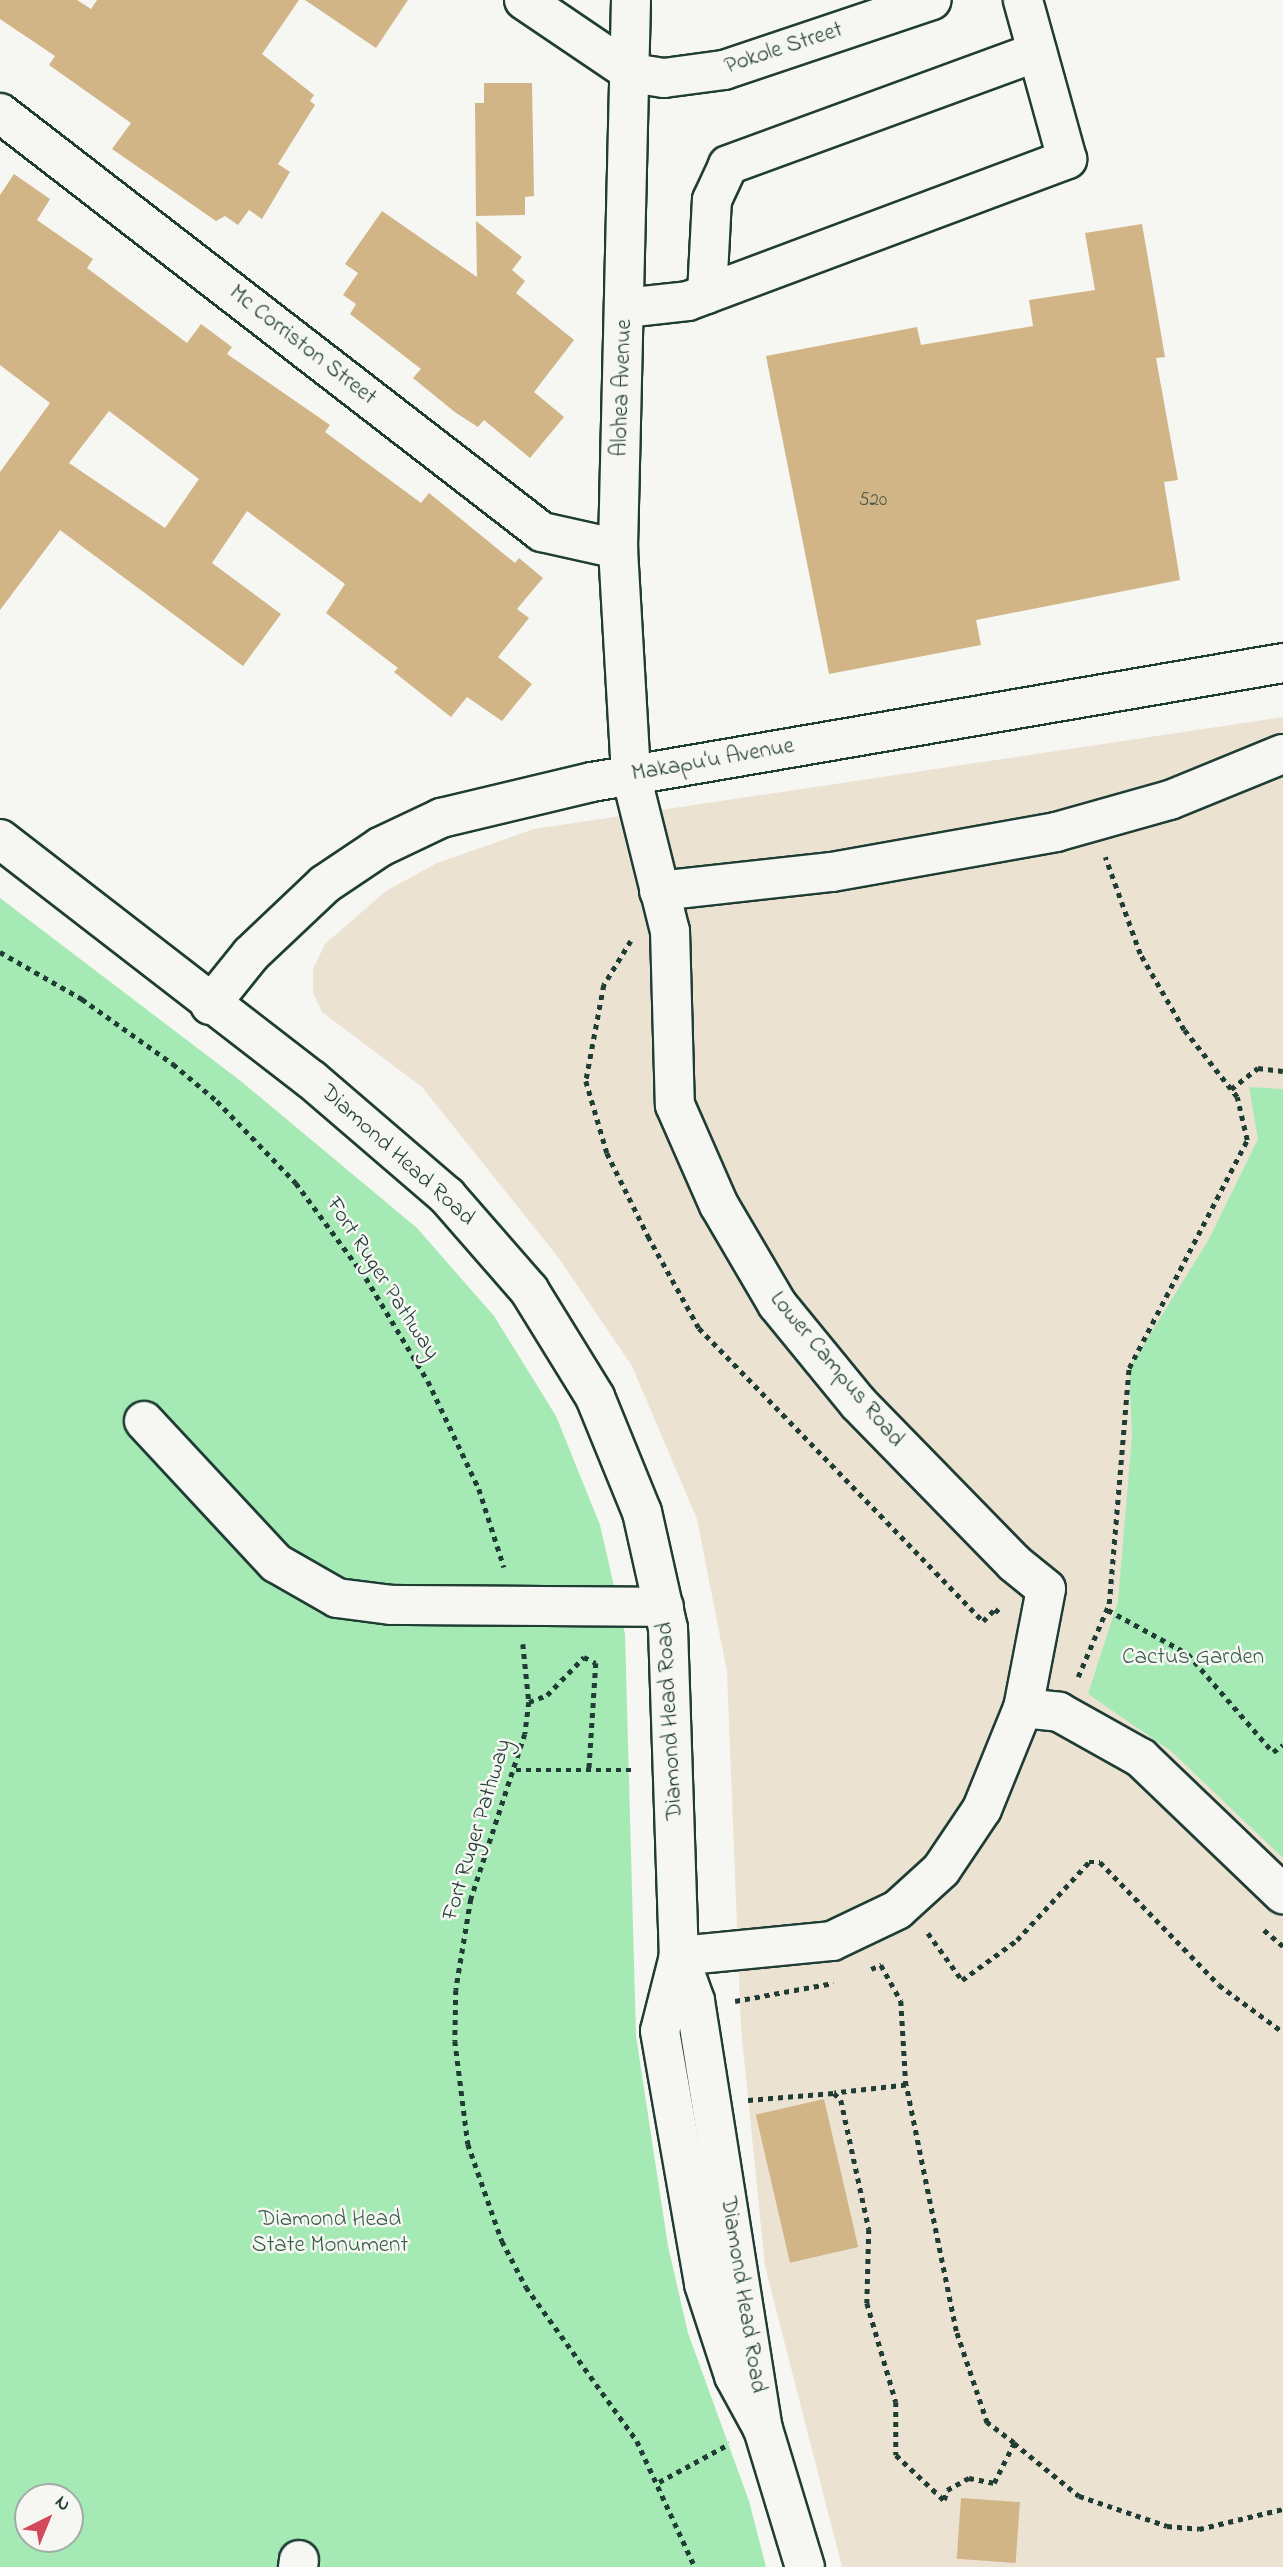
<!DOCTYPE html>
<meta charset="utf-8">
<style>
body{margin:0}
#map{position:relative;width:1283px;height:2567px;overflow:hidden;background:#f6f6f2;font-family:"Indie Flower",sans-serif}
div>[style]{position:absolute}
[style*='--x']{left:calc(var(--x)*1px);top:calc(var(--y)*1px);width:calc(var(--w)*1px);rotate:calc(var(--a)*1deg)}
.built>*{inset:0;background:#ebe2d2}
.green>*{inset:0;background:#a5eab5}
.building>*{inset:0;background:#d2b587;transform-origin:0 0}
.path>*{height:4.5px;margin-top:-2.25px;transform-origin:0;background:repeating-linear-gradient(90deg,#1f3d34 0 5px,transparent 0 10px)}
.roads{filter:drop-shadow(2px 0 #1f3d34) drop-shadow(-2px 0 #1f3d34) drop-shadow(0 2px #1f3d34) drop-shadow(0 -2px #1f3d34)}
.minor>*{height:38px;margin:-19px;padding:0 19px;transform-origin:19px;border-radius:19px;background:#f6f6f2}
span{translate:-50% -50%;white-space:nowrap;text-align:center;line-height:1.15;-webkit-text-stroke:5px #f6f6f2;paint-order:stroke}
.number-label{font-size:19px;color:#4c5b49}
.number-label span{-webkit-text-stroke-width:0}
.street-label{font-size:23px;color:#1f3d34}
.park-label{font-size:23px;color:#3a604e}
.north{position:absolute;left:14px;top:2483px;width:70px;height:70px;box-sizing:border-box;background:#f6f6f2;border:2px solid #a0aca6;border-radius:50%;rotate:43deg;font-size:19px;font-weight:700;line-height:28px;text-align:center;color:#1f3d34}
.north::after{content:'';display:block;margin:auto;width:24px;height:32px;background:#d1495b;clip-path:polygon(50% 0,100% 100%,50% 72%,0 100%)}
</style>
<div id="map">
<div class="built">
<i style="clip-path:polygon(1283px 717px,1283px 2567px,842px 2567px,765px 2266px,741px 2028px,727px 1672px,697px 1519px,632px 1366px,558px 1257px,422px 1087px,322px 1012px,313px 993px,313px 969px,325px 944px,386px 891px,437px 863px,534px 829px)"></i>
</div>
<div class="green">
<i style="clip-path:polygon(evenodd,0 898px,242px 1082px,417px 1228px,494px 1316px,556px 1416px,600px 1525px,625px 1634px,636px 2036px,668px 2246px,688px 2333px,749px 2501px,766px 2567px,0 2567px,0 898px,28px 2497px,70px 2497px,70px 2539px,28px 2539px,28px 2497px)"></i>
<i style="clip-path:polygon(1249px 1087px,1283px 1089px,1283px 1858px,1171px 1751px,1088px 1694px,1118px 1601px,1132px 1435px,1129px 1368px,1208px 1241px,1258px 1139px)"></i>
</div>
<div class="building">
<i style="clip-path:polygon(0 0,77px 0,91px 9px,97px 0,299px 0,262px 54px,314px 95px,310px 101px,315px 105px,278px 164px,290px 172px,262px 219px,249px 210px,238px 225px,225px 216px,216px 221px,112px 149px,131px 123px,49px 65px,55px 56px,0 19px)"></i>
<i style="clip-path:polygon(305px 0,408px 0,376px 48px)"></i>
<i style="clip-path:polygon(484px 83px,532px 83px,534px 196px,525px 197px,525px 215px,476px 216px,475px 103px,484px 103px)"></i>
<i style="clip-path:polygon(evenodd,14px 174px,50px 199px,37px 220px,93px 259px,87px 268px,187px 343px,201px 324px,232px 347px,227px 354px,330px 425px,325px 432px,421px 503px,429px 493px,515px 563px,519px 558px,543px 578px,517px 609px,529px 618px,498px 657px,532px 684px,502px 721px,467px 697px,451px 717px,394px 672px,398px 668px,326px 613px,345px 584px,247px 511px,212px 563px,281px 614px,243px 666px,60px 530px,0 610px,0 472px,50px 403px,0 365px,0 195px,14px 174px,109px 411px,199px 479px,165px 528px,69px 463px,109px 411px)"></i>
<i style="clip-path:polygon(382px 211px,477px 277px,476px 221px,522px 257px,512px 270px,525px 281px,516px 293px,574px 340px,534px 392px,564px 417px,530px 458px,484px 420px,478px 427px,456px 413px,413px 378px,421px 369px,350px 314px,356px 304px,343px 295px,358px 273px,345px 264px)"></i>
<i style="clip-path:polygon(1142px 224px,1165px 357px,1156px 358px,1178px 480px,1164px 482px,1180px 580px,976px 620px,981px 645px,829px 674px,766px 356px,917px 327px,921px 345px,1033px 326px,1029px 300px,1095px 290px,1085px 233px)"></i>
<i style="left:824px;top:2099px;width:152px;height:70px;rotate:77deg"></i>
<i style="left:961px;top:2498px;width:59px;height:61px;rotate:4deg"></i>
</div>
<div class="path">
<i style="--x:631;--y:941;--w:52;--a:121.5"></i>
<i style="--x:604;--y:985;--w:98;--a:100.6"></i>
<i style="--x:586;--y:1081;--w:75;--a:73.7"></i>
<i style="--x:607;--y:1153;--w:93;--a:63.7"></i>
<i style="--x:648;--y:1236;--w:105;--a:61"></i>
<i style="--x:699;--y:1328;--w:408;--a:45.9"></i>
<i style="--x:983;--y:1621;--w:17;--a:-45"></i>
<i style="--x:995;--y:1609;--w:6;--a:39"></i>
<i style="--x:0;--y:952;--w:95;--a:29.8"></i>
<i style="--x:82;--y:999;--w:112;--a:35.5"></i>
<i style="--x:173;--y:1064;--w:57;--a:40.1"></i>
<i style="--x:217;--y:1101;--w:114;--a:46.1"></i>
<i style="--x:296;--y:1183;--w:118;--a:53.6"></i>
<i style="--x:366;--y:1278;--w:120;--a:59"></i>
<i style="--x:428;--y:1381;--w:119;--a:64.7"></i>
<i style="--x:479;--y:1489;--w:82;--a:72.2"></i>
<i style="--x:1231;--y:1089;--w:34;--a:-38"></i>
<i style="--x:1258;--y:1068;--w:25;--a:7"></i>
<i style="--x:1108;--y:1610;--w:91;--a:28.8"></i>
<i style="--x:1188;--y:1654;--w:130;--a:49.1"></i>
<i style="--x:1273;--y:1752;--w:12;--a:-35"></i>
<i style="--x:523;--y:1644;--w:58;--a:84.1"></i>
<i style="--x:529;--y:1702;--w:32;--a:97"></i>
<i style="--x:525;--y:1734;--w:174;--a:108.1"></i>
<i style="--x:471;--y:1899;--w:92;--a:99.4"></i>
<i style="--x:456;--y:1990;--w:51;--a:91.1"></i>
<i style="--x:455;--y:2041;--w:104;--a:82.8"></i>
<i style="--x:468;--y:2144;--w:103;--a:70.7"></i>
<i style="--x:502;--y:2241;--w:52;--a:62.4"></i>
<i style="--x:526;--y:2287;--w:190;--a:54.2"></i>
<i style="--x:637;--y:2441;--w:139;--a:65.3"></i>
<i style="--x:1078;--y:1677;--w:79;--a:-67"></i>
<i style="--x:1109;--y:1604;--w:237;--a:-85.2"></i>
<i style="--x:1129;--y:1368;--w:257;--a:-62.6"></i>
<i style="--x:1247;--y:1140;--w:44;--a:-103.1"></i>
<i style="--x:1237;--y:1097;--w:85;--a:-128.3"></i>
<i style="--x:1184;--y:1030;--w:88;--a:-120.1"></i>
<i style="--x:1140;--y:954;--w:103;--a:-109.8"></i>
<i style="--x:529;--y:1702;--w:19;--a:-21"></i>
<i style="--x:547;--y:1695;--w:53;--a:-45.8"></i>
<i style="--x:584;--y:1657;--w:13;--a:27"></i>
<i style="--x:596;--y:1663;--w:108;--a:93.7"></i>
<i style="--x:516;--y:1770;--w:118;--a:0"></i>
<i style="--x:1264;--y:1930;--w:25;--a:40"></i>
<i style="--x:928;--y:1933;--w:58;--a:54.1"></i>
<i style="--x:962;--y:1980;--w:68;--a:-36"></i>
<i style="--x:1017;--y:1940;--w:106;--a:-47.3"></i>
<i style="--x:1089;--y:1862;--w:11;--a:0"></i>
<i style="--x:1100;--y:1862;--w:171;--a:45.9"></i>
<i style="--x:1219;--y:1985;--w:79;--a:36.3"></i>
<i style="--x:871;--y:1969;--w:11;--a:-22"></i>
<i style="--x:881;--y:1965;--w:41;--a:60.9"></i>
<i style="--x:901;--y:2001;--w:84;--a:86.6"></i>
<i style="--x:735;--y:2001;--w:100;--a:-10.4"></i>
<i style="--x:748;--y:2100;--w:86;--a:-4.7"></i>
<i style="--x:834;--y:2093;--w:10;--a:45"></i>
<i style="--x:841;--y:2100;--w:132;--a:77.8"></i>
<i style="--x:869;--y:2229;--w:74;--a:91.5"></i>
<i style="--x:867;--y:2303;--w:103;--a:73.7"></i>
<i style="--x:896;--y:2402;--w:53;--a:90"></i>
<i style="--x:896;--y:2455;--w:66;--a:43.2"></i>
<i style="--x:944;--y:2500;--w:10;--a:-73"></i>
<i style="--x:947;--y:2490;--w:25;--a:-29"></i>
<i style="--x:969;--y:2478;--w:25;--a:11"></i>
<i style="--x:994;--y:2483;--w:45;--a:-63.4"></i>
<i style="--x:1014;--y:2443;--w:34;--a:-143"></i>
<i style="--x:987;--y:2423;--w:97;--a:-108.6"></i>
<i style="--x:956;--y:2331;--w:251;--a:-101.5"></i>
<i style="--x:906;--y:2085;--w:72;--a:173.7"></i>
<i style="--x:1014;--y:2443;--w:84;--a:39.2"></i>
<i style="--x:1079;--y:2496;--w:93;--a:18.8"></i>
<i style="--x:1167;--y:2526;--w:32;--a:5"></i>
<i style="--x:1199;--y:2529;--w:86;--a:-13.4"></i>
<i style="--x:659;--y:2482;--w:80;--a:-28.5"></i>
</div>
<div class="roads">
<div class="minor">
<i style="--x:524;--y:0;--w:130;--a:34.1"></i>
<i style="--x:632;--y:73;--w:32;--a:9"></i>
<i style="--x:664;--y:78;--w:61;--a:-7.6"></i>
<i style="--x:724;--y:70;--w:219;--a:-18.6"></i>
<i style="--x:631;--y:0;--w:549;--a:91.36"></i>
<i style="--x:618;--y:549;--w:226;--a:86.7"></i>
<i style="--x:631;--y:775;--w:161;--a:76"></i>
<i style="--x:670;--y:931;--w:174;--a:88.4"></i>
<i style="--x:675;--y:1105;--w:109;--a:66.3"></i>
<i style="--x:719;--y:1205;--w:115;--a:59.6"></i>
<i style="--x:777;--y:1304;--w:128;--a:50.7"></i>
<i style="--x:858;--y:1403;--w:223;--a:45.7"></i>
<i style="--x:1014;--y:1563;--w:41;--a:39.1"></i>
<i style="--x:1046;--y:1589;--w:121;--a:100.9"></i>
<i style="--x:1023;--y:1708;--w:109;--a:112.1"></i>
<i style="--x:982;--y:1809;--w:73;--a:123.9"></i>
<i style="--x:941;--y:1870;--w:59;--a:137.7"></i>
<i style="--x:897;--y:1910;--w:72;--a:154.5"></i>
<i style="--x:832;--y:1941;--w:154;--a:174.4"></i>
<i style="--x:0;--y:113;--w:685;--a:37.71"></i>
<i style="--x:542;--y:532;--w:78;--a:12.6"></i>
<i style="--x:707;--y:294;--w:94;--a:-87"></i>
<i style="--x:712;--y:200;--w:38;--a:-65"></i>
<i style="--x:728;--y:165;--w:329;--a:-20.1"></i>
<i style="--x:625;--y:308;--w:63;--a:-6.3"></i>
<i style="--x:688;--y:301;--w:405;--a:-20.5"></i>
<i style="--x:1067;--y:159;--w:165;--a:-105.5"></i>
<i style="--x:0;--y:839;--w:394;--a:37.7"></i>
<i style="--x:312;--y:1080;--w:178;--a:40.7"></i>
<i style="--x:447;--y:1196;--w:125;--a:48.9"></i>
<i style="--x:529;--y:1290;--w:126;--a:58.3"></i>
<i style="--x:595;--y:1397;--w:124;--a:67.8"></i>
<i style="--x:642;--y:1512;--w:119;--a:77.4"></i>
<i style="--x:668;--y:1628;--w:328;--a:88.1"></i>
<i style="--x:679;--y:1956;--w:48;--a:70.4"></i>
<i style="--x:695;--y:2001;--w:433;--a:81"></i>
<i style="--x:659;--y:891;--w:174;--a:-6.3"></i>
<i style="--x:832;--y:872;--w:228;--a:-10.1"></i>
<i style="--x:1056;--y:832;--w:118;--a:-15.7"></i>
<i style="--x:1170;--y:800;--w:122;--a:-22.2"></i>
<i style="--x:210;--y:1005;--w:65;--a:-51.2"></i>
<i style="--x:251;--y:954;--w:102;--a:-43.4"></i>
<i style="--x:325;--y:884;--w:66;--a:-33.9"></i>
<i style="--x:380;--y:847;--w:68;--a:-25.4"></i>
<i style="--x:441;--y:818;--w:155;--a:-13.4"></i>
<i style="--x:592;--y:782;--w:701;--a:-9.77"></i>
<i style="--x:144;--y:1421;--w:194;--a:47.1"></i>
<i style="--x:276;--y:1563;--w:70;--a:29.8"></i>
<i style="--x:337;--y:1598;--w:54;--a:7.4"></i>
<i style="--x:391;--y:1605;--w:273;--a:0.4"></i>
<i style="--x:1023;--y:1708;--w:36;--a:6"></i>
<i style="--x:1059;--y:1712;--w:94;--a:29.3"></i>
<i style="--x:1141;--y:1758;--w:197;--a:43.8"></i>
<i style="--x:679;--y:1956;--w:77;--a:104.2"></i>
<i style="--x:660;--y:2031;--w:257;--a:80.1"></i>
<i style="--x:704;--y:2284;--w:97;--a:71.9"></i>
<i style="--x:734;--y:2376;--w:60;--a:61.3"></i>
<i style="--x:763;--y:2429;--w:144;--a:73.1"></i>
<i style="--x:298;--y:2567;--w:7;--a:-82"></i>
</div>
</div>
<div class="number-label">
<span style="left:873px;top:501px">520</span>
</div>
<div class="street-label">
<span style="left:784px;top:49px;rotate:-18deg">Pokole Street</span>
<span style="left:302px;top:346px;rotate:38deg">Mc Corriston Street</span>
<span style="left:623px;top:388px;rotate:-88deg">Alohea Avenue</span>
<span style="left:713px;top:761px;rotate:-10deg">Makapu‘u Avenue</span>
<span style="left:397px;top:1156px;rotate:42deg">Diamond Head Road</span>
<span style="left:382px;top:1279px;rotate:57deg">Fort Ruger Pathway</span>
<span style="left:836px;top:1370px;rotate:50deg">Lower Campus Road</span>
<span style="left:671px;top:1721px;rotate:-93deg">Diamond Head Road</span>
<span style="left:478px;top:1830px;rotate:-73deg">Fort Ruger Pathway</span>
<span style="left:742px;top:2295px;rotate:81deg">Diamond Head Road</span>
</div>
<div class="park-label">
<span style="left:1193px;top:1658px">Cactus Garden</span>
<span style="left:330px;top:2233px">Diamond Head<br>State Monument</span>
</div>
<div class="north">N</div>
</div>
